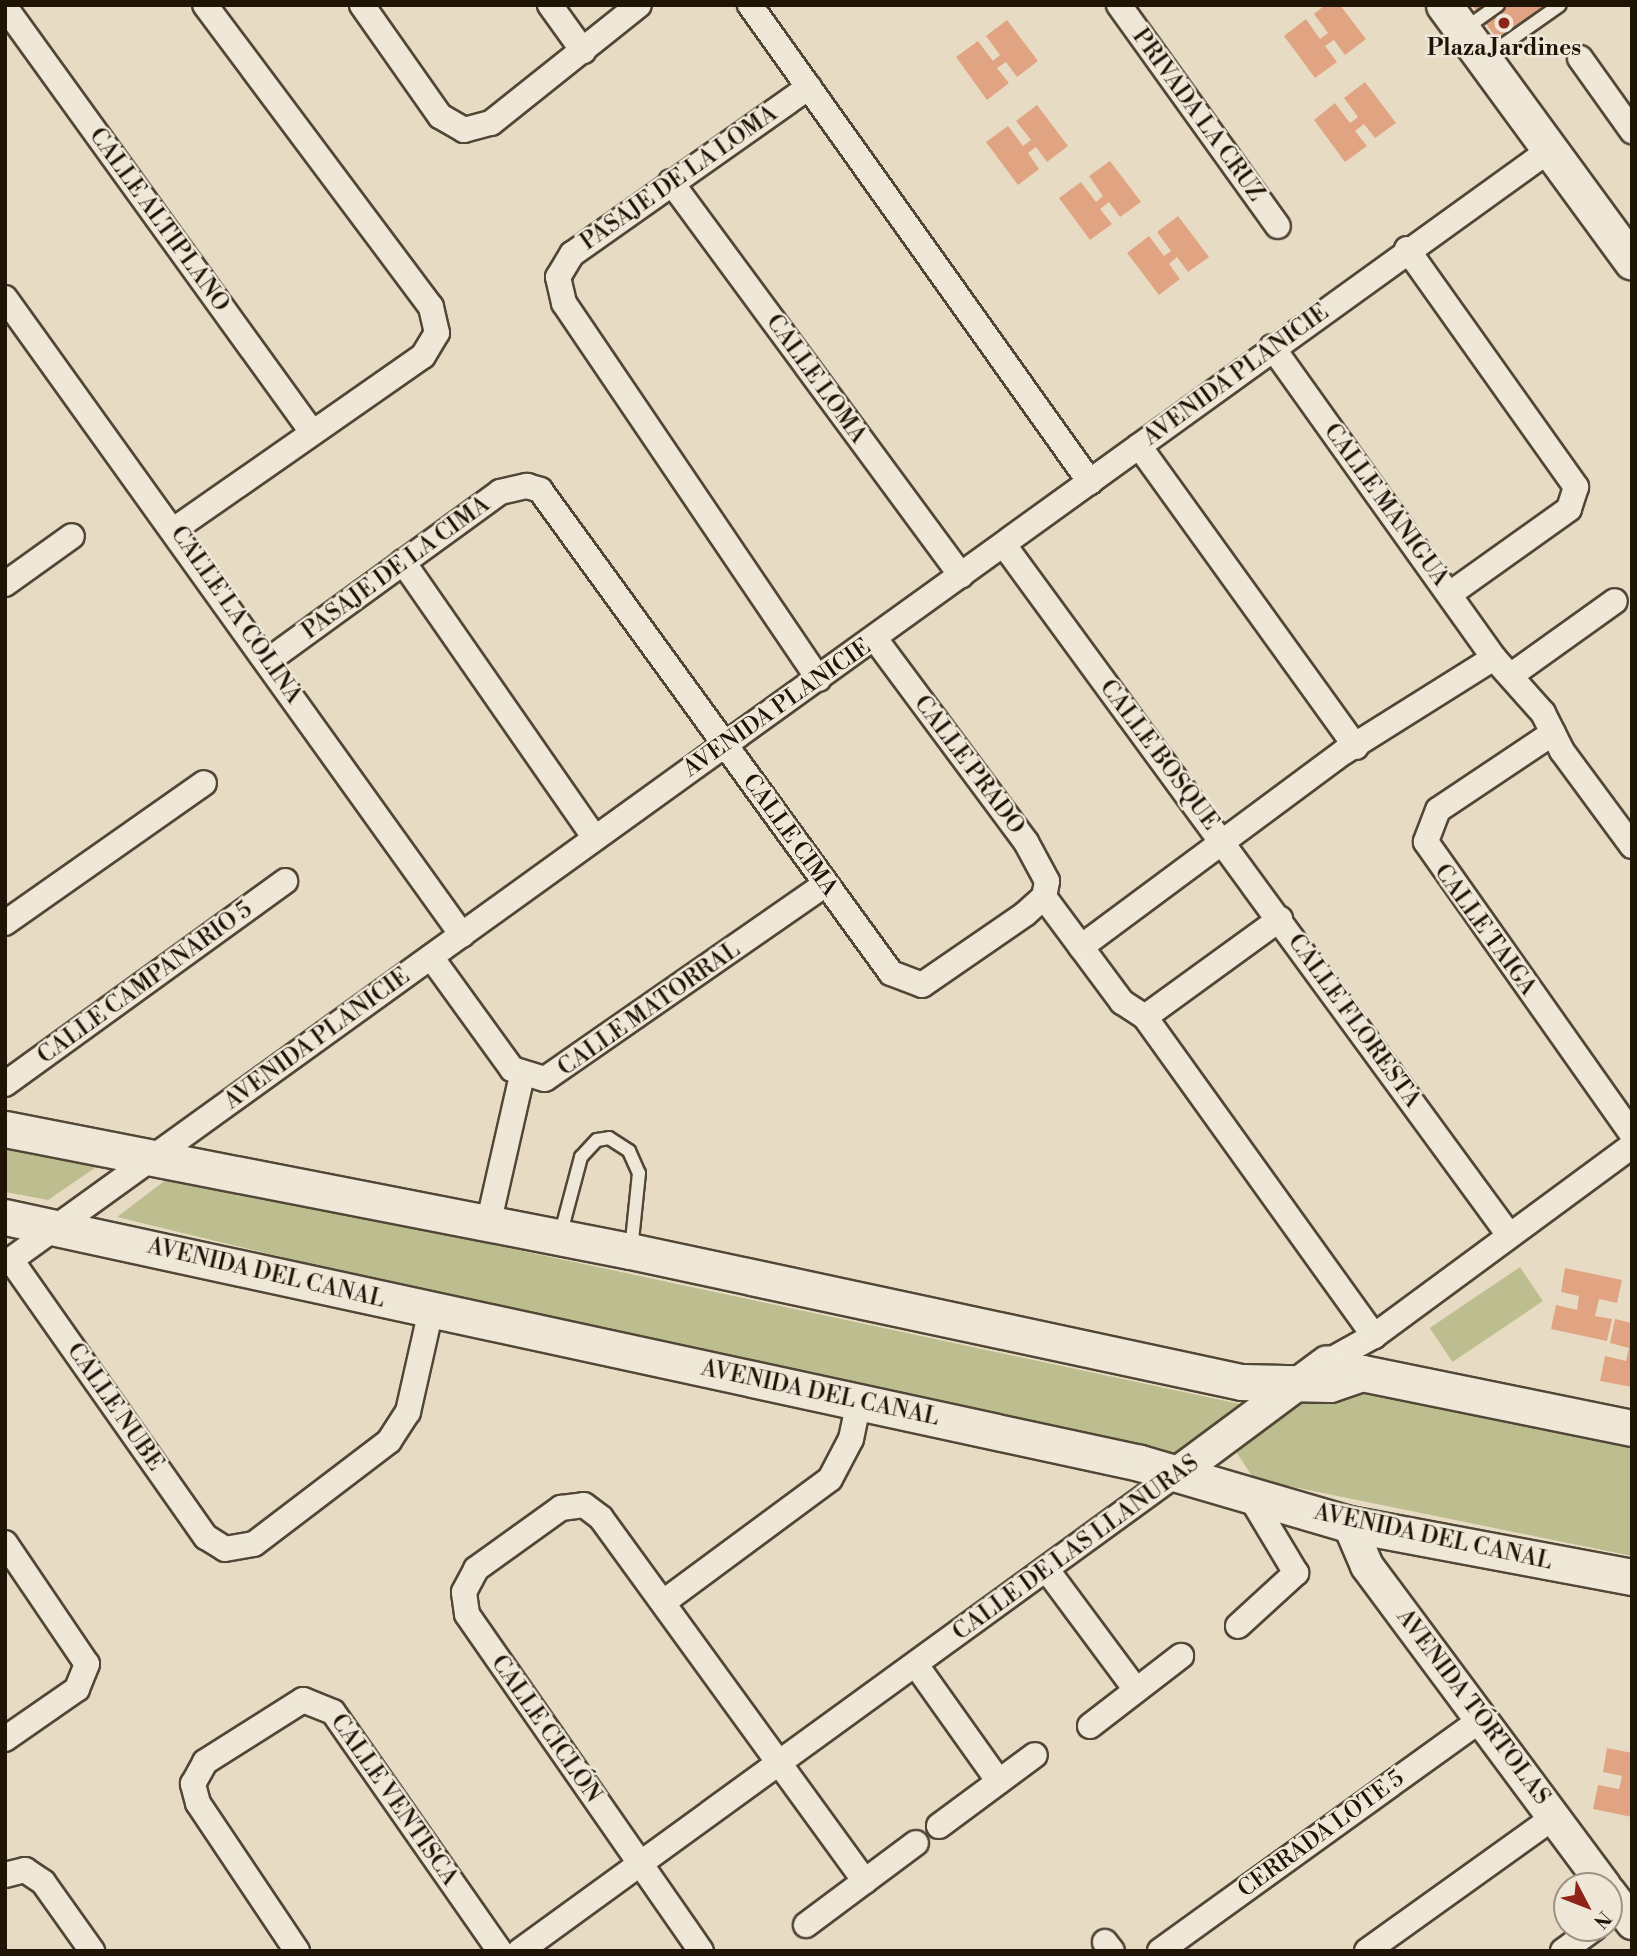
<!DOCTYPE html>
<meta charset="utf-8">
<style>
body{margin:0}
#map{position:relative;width:1637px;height:1956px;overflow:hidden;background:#e7dcc3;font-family:"Libre Bodoni",serif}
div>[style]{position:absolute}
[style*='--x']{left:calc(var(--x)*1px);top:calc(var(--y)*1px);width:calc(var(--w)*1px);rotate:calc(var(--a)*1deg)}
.green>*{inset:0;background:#bcbe8f;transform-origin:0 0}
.building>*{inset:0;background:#e1a483}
.roads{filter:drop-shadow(2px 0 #524636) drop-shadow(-2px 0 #524636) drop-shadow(0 2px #524636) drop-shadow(0 -2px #524636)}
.service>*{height:12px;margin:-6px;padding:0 6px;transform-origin:6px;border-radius:6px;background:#efe8d8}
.minor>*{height:24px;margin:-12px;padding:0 12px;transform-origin:12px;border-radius:12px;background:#efe8d8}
.tertiary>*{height:32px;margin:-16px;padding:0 16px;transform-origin:16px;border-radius:16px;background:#efe8d8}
.secondary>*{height:35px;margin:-17.5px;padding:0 17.5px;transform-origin:17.5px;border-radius:17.5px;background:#efe8d8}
.dots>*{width:19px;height:19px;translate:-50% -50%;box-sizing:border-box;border:4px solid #efe8d8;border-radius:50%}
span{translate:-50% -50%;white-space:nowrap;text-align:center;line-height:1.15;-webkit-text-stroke:5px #efe8d8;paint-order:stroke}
.poi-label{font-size:23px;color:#201407;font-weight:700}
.street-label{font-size:23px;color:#201407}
.frame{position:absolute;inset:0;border:7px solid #201407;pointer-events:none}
.north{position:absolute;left:1553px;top:1872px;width:70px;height:70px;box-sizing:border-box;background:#efe8d8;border:2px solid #9c9384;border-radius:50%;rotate:132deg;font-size:19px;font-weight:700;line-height:28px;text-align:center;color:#201407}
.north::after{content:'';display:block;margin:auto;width:24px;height:32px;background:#8f2418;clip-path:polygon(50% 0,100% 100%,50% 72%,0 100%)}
</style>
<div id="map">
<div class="green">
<i style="clip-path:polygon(5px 1143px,105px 1161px,48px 1200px,5px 1192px)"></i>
<i style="clip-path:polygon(171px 1176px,1240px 1404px,1162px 1470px,117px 1217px)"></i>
<i style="left:1520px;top:1267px;width:41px;height:109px;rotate:56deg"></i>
<i style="clip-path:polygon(1368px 1385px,1632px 1444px,1632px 1556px,1254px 1479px,1233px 1447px,1300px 1402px)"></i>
</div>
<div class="building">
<i style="clip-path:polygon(1325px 5px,1340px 5px,1366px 39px,1345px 55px,1334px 40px,1325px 46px,1337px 62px,1315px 78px,1284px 36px,1306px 19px,1320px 39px,1328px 33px,1314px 14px)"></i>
<i style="clip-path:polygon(1472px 5px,1548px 5px,1498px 40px)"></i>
<i style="clip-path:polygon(1007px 20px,1038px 61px,1017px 77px,1006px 62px,997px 68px,1009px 83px,987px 100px,956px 57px,978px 41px,993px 61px,1000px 55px,986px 36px)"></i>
<i style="clip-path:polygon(1365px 82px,1396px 123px,1375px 138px,1364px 124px,1355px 131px,1367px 146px,1345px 162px,1314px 120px,1335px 103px,1350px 123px,1358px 117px,1344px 98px)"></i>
<i style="clip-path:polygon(1037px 105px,1068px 146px,1047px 162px,1036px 147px,1028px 153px,1039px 169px,1018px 185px,986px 142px,1008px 126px,1023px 146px,1031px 140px,1016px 121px)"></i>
<i style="clip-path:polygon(1110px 161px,1141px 202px,1120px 217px,1109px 202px,1100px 209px,1112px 224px,1090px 240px,1059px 198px,1081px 182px,1096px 202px,1103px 196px,1089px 176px)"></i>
<i style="clip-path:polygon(1178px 216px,1209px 257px,1188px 272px,1177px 257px,1169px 264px,1180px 279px,1159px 295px,1127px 253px,1149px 236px,1164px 256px,1171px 251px,1157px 232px)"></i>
<i style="clip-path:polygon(1565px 1268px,1622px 1280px,1617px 1303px,1599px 1299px,1595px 1316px,1612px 1319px,1607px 1341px,1551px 1329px,1556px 1305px,1577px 1310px,1579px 1296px,1561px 1292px)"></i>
<i style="clip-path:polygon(1615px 1319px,1632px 1323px,1632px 1387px,1600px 1381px,1605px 1356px,1626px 1361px,1629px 1348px,1610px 1343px)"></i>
<i style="clip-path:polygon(1607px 1748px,1632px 1753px,1632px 1817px,1593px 1809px,1598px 1785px,1619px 1789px,1622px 1776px,1603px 1772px)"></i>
</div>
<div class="roads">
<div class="service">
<i style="--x:1463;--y:30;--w:43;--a:-35.5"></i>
<i style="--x:1486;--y:57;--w:90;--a:-35.1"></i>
<i style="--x:560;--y:1236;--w:82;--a:-75.1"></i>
<i style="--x:581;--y:1157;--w:23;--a:-47"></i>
<i style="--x:597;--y:1140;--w:12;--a:-9"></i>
<i style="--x:609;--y:1138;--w:24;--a:33"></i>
<i style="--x:629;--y:1151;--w:24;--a:66"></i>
<i style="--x:639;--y:1173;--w:77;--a:95.9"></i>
</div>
<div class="minor">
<i style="--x:362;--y:5;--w:136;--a:54.9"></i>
<i style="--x:440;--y:116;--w:28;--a:30"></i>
<i style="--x:464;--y:130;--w:28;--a:-15"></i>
<i style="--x:491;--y:123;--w:189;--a:-38.6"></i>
<i style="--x:550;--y:5;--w:57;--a:54.3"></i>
<i style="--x:750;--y:5;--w:586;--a:54.52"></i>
<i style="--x:1119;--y:5;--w:272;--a:54.3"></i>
<i style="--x:5;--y:7;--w:524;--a:54.16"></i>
<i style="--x:1580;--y:58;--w:90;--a:54.5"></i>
<i style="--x:809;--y:87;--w:290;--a:144.8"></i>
<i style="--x:572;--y:254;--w:27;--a:121"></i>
<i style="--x:558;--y:277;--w:27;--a:77"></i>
<i style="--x:564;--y:303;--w:454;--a:55.9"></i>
<i style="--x:671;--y:182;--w:489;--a:53.6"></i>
<i style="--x:1407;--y:249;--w:292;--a:54.6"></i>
<i style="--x:1576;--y:487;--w:23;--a:108"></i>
<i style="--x:1569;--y:509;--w:146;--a:144.5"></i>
<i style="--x:5;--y:298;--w:784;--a:54.34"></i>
<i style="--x:1139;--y:446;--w:371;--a:54.2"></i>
<i style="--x:175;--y:529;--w:302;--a:-34.9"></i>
<i style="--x:423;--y:356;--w:27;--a:-59"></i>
<i style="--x:437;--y:333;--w:27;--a:-103"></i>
<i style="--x:431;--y:307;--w:377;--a:-126.8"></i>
<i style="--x:1004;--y:545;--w:855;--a:53.8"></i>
<i style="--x:403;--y:562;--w:336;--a:55.2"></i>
<i style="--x:5;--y:584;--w:82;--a:-35.6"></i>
<i style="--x:1494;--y:658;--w:74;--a:48.3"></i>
<i style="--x:1543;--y:713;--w:42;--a:63.4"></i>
<i style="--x:1562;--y:751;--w:118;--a:53.6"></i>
<i style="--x:269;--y:660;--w:286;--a:-36"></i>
<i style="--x:500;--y:492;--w:28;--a:-13"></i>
<i style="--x:527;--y:486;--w:14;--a:17"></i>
<i style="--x:540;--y:490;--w:597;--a:53.99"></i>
<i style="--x:891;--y:973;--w:33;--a:21"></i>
<i style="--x:922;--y:985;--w:125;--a:-34.6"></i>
<i style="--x:1025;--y:914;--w:25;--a:-42"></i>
<i style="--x:1044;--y:897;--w:16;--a:-79"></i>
<i style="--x:1047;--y:881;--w:44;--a:-118.3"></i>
<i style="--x:1026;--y:842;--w:253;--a:-126.6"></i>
<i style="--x:1513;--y:674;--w:125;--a:-35.6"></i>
<i style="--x:1553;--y:733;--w:138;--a:146.2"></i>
<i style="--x:1438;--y:810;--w:34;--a:111"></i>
<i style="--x:1426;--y:842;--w:357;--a:54.8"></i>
<i style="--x:1044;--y:897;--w:131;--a:53.4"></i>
<i style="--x:1122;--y:1002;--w:27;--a:33"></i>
<i style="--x:5;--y:923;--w:243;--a:-35.1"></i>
<i style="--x:1081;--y:947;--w:327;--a:-36.6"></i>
<i style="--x:1344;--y:752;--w:177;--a:-32.1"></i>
<i style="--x:1494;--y:658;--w:382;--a:-125.5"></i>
<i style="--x:431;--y:957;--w:138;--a:54.1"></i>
<i style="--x:512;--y:1069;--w:34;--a:17"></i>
<i style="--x:545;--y:1079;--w:342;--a:-34.8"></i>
<i style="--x:1145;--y:1017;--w:393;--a:54.3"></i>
<i style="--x:1145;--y:1017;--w:167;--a:-36"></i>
<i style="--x:5;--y:1084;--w:346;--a:-35.9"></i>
<i style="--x:488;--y:1225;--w:154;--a:-77.2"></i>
<i style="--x:11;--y:1260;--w:339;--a:54.9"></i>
<i style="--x:206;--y:1537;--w:22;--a:32"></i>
<i style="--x:225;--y:1549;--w:29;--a:-10"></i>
<i style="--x:254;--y:1544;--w:170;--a:-37.3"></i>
<i style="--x:389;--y:1441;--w:35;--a:-57"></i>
<i style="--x:408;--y:1412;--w:105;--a:-77.3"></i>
<i style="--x:5;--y:1264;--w:1903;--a:-35.8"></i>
<i style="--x:1327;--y:1362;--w:54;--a:-29"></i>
<i style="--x:1374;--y:1336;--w:320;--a:-36.4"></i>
<i style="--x:5;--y:1543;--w:146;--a:55.9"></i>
<i style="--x:87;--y:1664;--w:27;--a:112"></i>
<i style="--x:77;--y:1689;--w:88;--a:145.2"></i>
<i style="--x:1047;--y:1570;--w:149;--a:53.4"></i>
<i style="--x:665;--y:1601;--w:205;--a:-36.5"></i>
<i style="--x:830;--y:1479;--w:45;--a:-62.3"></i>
<i style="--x:851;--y:1439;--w:38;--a:-78"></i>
<i style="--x:1238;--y:1626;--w:79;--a:-42.4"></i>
<i style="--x:1296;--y:1573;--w:93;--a:-121"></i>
<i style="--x:916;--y:1665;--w:143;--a:54.6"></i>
<i style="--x:1090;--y:1726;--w:115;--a:-37.6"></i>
<i style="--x:939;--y:1826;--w:119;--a:-36.5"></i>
<i style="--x:5;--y:1875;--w:21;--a:-14"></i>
<i style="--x:25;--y:1870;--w:22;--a:34"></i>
<i style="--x:43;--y:1882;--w:85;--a:54.6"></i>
<i style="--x:806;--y:1925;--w:137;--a:-36.7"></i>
<i style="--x:1105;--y:1942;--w:11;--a:52"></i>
<i style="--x:297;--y:1951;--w:178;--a:-123.8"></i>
<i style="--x:198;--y:1803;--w:20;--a:-105"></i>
<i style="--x:193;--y:1784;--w:25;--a:-61"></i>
<i style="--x:205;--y:1762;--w:116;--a:-32.3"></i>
<i style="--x:303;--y:1700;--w:32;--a:22"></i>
<i style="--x:333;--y:1712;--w:292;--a:55.1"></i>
<i style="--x:520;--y:1951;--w:810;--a:-36.01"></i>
<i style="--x:701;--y:1951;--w:410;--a:-124.8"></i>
<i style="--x:467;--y:1614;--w:22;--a:-98"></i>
<i style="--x:464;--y:1592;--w:26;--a:-62"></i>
<i style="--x:476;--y:1569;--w:105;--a:-35.7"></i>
<i style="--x:561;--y:1508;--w:23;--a:-7"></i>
<i style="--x:584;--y:1505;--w:21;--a:37"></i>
<i style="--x:601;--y:1518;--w:449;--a:54"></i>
<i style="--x:1160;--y:1951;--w:398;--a:-35.8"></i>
<i style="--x:1367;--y:1951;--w:230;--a:-35.6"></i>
<i style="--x:1563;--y:1951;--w:39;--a:-36"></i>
</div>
<div class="tertiary">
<i style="--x:1175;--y:1475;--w:189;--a:-36.6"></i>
<i style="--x:1349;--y:1524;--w:46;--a:66.8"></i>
<i style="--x:1367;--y:1566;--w:399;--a:53.4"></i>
<i style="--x:1609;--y:1892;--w:39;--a:53"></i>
</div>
<div class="secondary">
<i style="--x:1444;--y:5;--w:318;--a:53.8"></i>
<i style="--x:5;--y:1129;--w:637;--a:11.05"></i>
<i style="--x:630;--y:1251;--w:625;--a:12.1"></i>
<i style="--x:1241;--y:1382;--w:89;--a:1.3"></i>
<i style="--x:1330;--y:1384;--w:34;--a:-19"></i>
<i style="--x:1362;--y:1373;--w:276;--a:11.5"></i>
<i style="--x:5;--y:1217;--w:1161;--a:12.23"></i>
<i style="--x:1140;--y:1463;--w:218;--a:16.3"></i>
<i style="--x:1349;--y:1524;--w:288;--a:10.6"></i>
</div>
</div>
<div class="dots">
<i style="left:1504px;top:23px;background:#8f2418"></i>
</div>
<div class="poi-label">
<span style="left:1504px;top:48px">Plaza Jardines</span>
</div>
<div class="street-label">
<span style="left:1198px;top:115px;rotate:54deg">PRIVADA LA CRUZ</span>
<span style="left:679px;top:178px;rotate:-35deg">PASAJE DE LA LOMA</span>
<span style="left:159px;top:220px;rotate:54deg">CALLE ALTIPLANO</span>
<span style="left:1236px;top:375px;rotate:-36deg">AVENIDA PLANICIE</span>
<span style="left:816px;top:379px;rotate:54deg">CALLE LOMA</span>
<span style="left:1386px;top:505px;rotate:54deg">CALLE MANIGUA</span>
<span style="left:396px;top:568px;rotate:-36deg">PASAJE DE LA CIMA</span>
<span style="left:236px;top:615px;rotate:55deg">CALLE LA COLINA</span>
<span style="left:777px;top:708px;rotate:-35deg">AVENIDA PLANICIE</span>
<span style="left:1159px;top:755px;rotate:53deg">CALLE BOSQUE</span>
<span style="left:969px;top:765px;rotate:53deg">CALLE PRADO</span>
<span style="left:790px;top:835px;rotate:54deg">CALLE CIMA</span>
<span style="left:1485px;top:930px;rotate:54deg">CALLE TAIGA</span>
<span style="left:145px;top:983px;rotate:-36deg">CALLE CAMPANARIO 5</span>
<span style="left:649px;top:1009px;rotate:-35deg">CALLE MATORRAL</span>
<span style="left:1354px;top:1021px;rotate:54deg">CALLE FLORESTA</span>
<span style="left:317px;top:1039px;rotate:-36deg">AVENIDA PLANICIE</span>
<span style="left:266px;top:1273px;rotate:13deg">AVENIDA DEL CANAL</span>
<span style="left:820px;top:1393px;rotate:12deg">AVENIDA DEL CANAL</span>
<span style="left:115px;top:1407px;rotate:55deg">CALLE NUBE</span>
<span style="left:1433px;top:1537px;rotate:12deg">AVENIDA DEL CANAL</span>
<span style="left:1076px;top:1548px;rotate:-36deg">CALLE DE LAS LLANURAS</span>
<span style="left:1473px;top:1707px;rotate:53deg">AVENIDA TÓRTOLAS</span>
<span style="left:546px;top:1729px;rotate:55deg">CALLE CICLÓN</span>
<span style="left:394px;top:1800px;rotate:55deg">CALLE VENTISCA</span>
<span style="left:1321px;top:1834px;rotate:-36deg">CERRADA LOTE 5</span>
</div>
<div class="frame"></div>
<div class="north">N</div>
</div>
